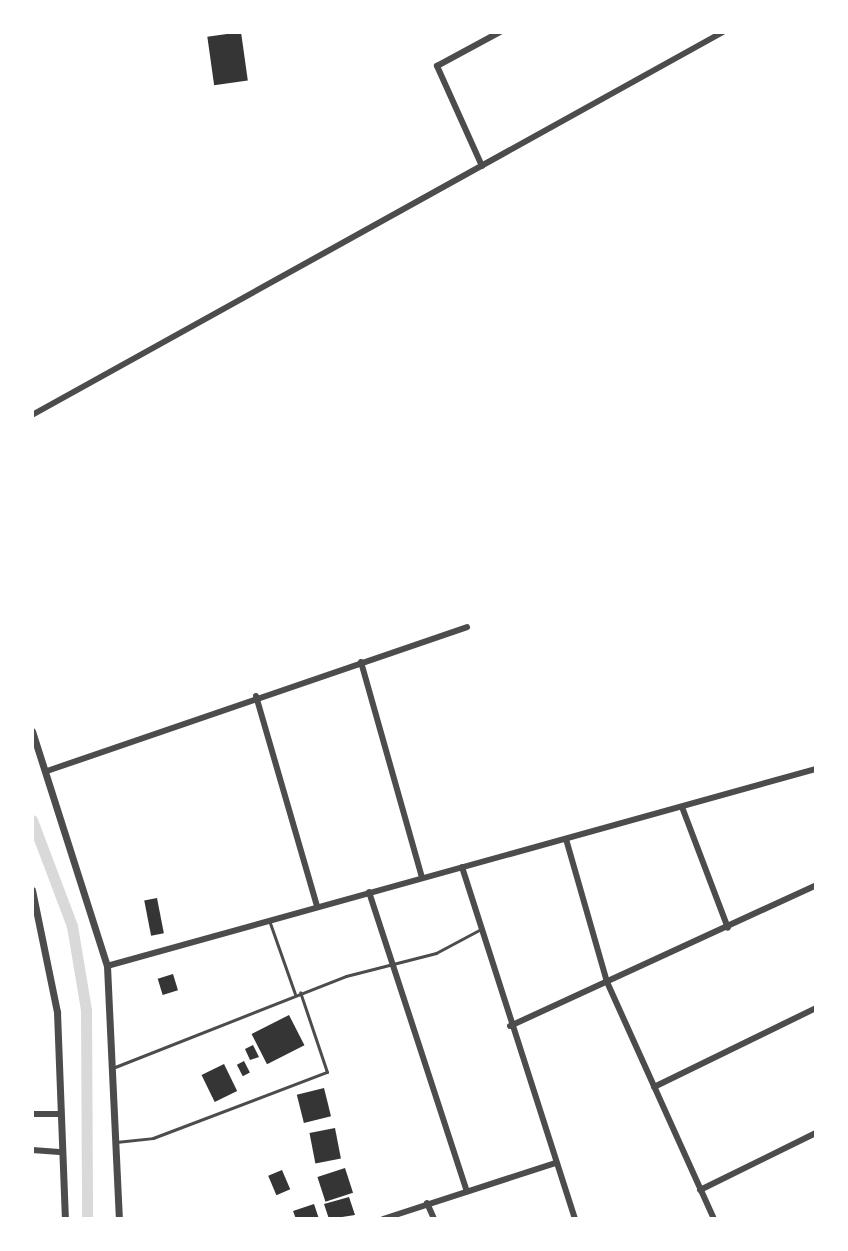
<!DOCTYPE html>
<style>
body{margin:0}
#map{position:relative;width:848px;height:1251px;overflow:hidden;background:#fff;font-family:"Titillium Web",sans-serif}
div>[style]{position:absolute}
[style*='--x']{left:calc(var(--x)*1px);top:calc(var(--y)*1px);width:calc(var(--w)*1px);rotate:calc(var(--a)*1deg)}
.canal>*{height:11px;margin:-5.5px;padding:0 5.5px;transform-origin:5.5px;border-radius:5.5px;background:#d9d9d9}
.building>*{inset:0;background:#353535;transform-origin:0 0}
.service>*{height:3px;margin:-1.5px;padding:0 1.5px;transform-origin:1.5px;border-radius:1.5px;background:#4c4c4c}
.minor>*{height:6px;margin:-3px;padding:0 3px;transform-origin:3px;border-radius:3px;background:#4c4c4c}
.tertiary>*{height:7px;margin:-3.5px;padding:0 3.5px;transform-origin:3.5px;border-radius:3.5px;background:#4c4c4c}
span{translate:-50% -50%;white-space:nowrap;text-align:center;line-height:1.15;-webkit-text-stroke:7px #fff;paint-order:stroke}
.frame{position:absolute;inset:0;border:34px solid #fff;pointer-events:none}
</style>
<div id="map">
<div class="canal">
<i style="--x:32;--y:820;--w:113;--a:69.3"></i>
<i style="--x:72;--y:926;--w:85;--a:80.5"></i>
<i style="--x:86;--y:1010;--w:209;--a:89.7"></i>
</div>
<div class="building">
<i style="left:241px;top:32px;width:49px;height:34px;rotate:82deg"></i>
<i style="left:157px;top:898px;width:36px;height:13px;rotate:79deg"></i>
<i style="left:173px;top:974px;width:17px;height:16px;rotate:73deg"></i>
<i style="left:289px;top:1015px;width:34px;height:42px;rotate:63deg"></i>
<i style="clip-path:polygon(253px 1045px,259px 1057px,250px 1060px,245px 1049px)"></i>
<i style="left:244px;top:1061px;width:13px;height:8px;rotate:63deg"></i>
<i style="left:224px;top:1064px;width:30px;height:25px;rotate:64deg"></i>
<i style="left:324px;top:1088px;width:29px;height:28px;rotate:76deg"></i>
<i style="left:335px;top:1128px;width:31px;height:26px;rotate:79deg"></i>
<i style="left:345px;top:1168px;width:26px;height:29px;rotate:72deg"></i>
<i style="left:282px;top:1170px;width:21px;height:15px;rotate:67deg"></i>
<i style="clip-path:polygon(349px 1197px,355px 1215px,329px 1219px,324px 1204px)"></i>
<i style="clip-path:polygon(314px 1204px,319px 1219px,296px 1219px,293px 1211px)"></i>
</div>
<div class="service">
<i style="--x:270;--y:923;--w:75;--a:70.6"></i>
<i style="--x:115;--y:1067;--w:248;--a:-21.5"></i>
<i style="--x:346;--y:976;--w:93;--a:-14.3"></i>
<i style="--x:436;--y:953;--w:51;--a:-28.1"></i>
<i style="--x:116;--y:1142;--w:37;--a:-6"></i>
<i style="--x:153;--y:1138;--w:186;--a:-20.8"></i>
<i style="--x:327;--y:1072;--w:84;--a:-108.6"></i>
</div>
<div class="minor">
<i style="--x:482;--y:166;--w:110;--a:-114.2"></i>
<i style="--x:437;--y:66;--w:72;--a:-28.4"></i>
<i style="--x:32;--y:415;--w:790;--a:-29"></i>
<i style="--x:361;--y:662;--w:224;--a:74.2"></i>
<i style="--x:256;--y:696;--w:219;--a:73.8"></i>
<i style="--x:47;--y:771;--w:444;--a:-18.9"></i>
<i style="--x:682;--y:807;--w:129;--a:69.2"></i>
<i style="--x:566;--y:839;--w:149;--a:74"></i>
<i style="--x:607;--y:982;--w:260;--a:65.7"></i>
<i style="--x:462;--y:867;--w:370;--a:72.2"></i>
<i style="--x:369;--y:892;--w:315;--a:71.9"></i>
<i style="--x:107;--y:966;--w:736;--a:-15.53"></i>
<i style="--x:510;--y:1026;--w:337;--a:-24.7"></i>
<i style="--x:654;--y:1087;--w:180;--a:-26"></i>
<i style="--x:32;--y:1114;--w:27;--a:0"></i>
<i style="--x:32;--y:1150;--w:31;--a:4"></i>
<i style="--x:700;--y:1190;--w:129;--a:-26.2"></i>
<i style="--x:427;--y:1203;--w:17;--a:66"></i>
<i style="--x:383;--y:1219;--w:181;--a:-18"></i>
</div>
<div class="tertiary">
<i style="--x:32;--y:731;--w:247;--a:72.3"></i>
<i style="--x:107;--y:966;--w:253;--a:87.3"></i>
<i style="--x:32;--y:890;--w:125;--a:78.4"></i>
<i style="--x:57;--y:1012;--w:207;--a:87.8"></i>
</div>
<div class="frame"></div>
</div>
